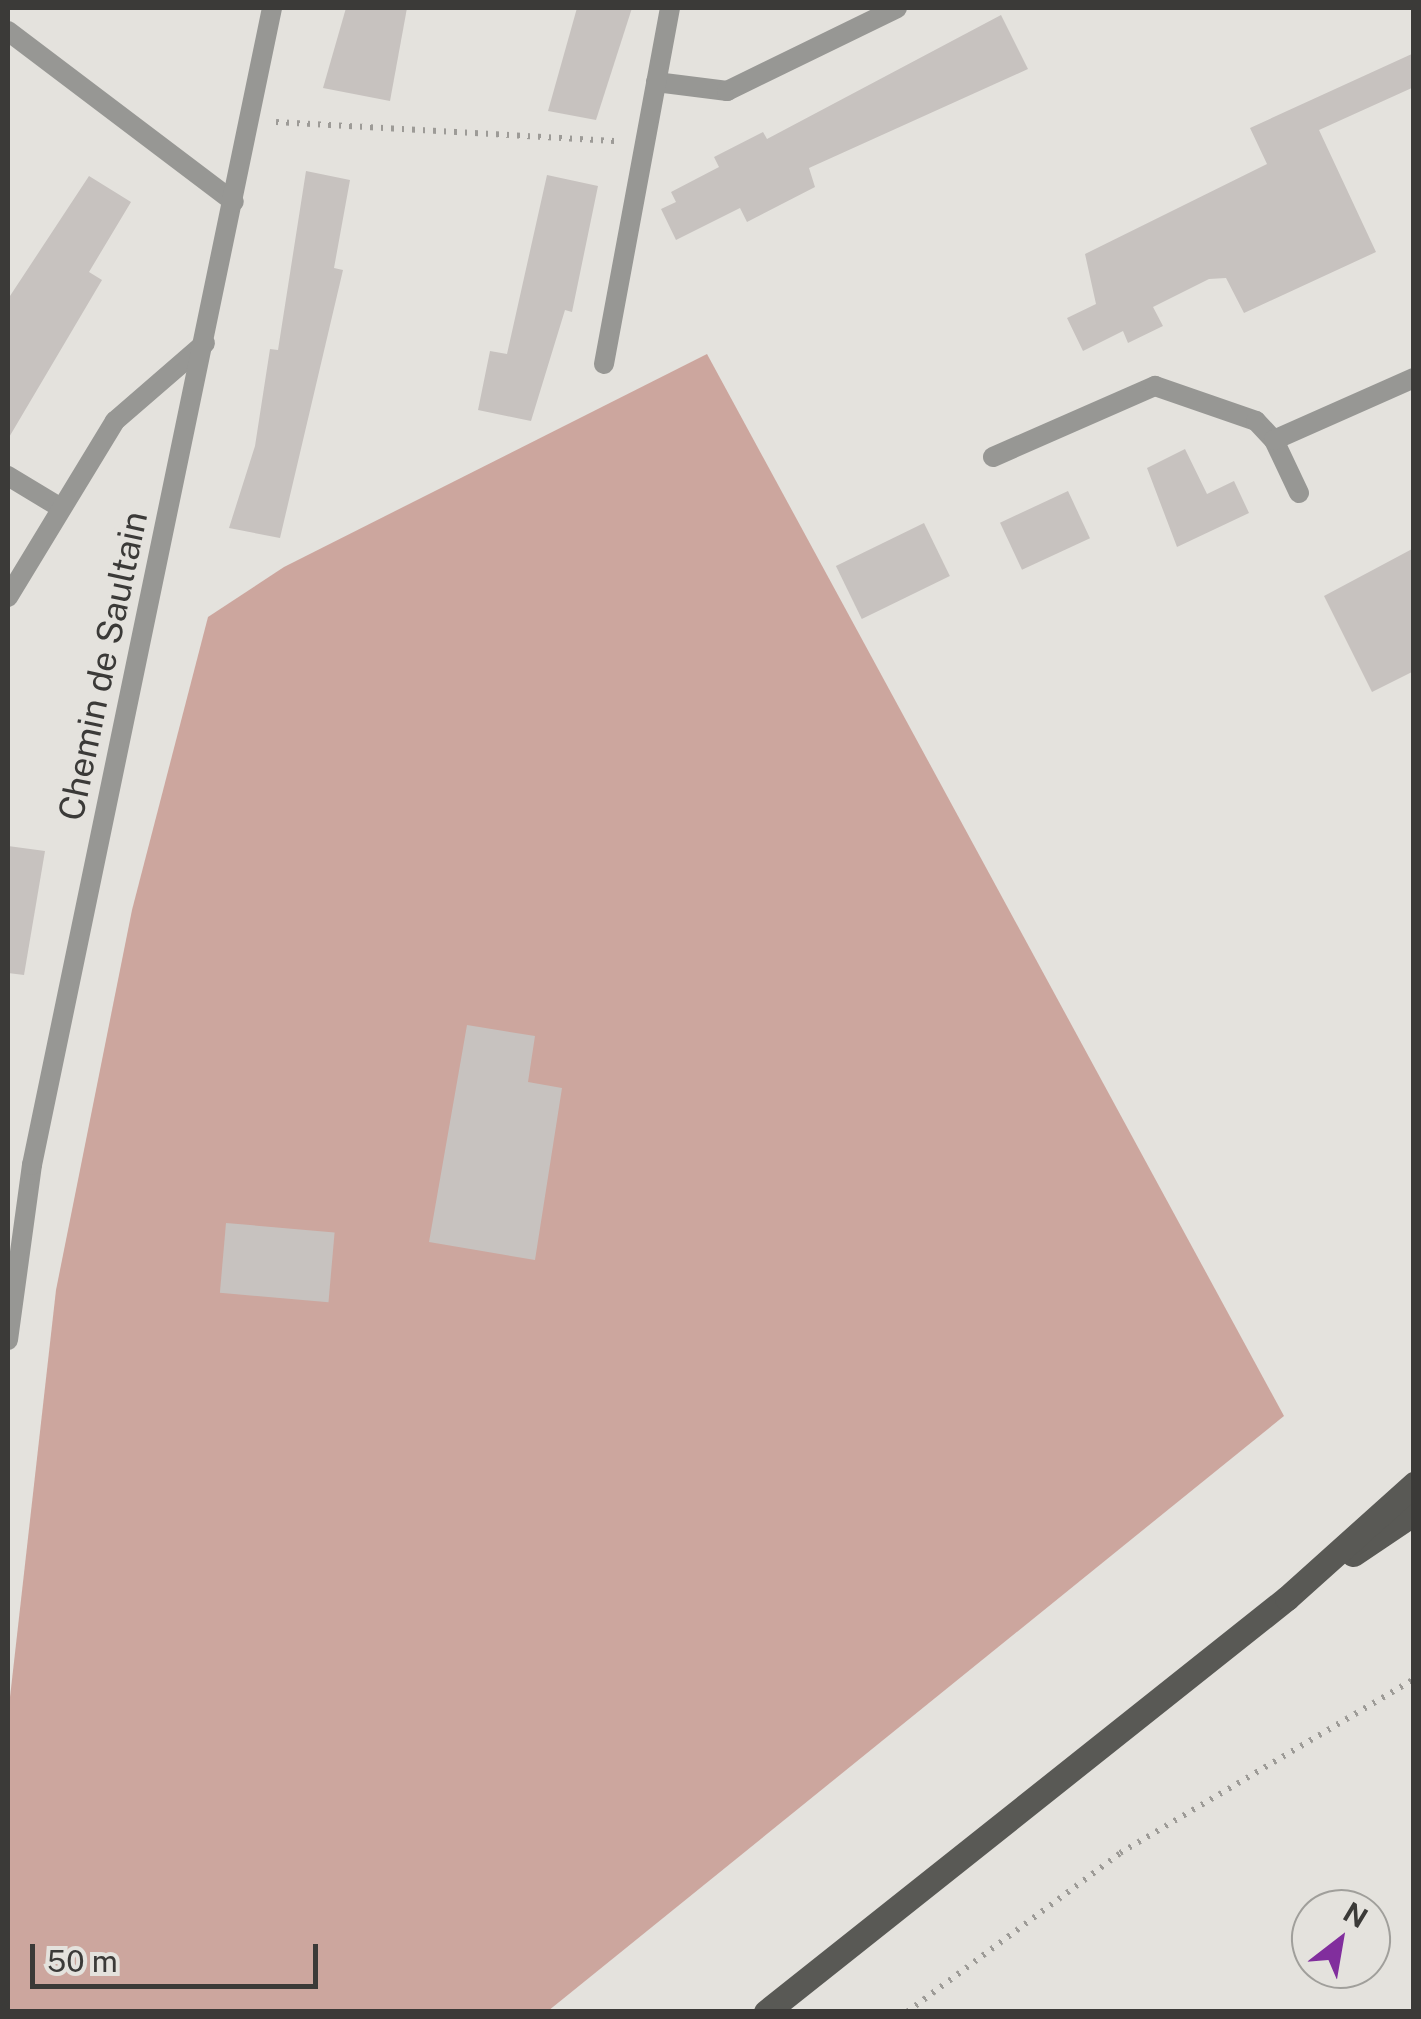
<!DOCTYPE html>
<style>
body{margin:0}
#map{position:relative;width:1421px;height:2019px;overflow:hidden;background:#e4e2dd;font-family:"Public Sans",sans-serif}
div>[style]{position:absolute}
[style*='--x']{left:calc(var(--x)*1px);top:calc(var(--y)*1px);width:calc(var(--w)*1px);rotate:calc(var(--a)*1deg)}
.green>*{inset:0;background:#cca69e}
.building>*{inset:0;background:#c7c2bf;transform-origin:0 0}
.path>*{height:6px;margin-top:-3px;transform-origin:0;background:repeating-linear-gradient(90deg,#9d9b97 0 2.5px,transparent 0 10.5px)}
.minor>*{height:20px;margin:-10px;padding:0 10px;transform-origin:10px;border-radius:10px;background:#979794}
.primary>*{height:25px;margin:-12.5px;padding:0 12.5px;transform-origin:12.5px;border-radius:12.5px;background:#595955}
span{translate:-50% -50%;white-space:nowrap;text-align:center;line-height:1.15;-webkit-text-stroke:8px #e4e2dd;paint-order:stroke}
.street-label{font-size:35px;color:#3b3a38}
.frame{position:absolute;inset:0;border:10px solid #3b3a38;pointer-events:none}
.north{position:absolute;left:1291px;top:1889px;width:100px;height:100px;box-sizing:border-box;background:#e4e2dd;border:2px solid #a09f9b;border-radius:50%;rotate:31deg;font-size:28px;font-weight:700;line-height:40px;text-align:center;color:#3b3a38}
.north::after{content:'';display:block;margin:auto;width:35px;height:45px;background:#812e9d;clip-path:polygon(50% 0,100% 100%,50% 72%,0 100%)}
.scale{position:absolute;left:30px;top:1944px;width:288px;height:45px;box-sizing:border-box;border:5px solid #3b3a38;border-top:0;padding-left:12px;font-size:30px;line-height:35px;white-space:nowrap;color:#3b3a38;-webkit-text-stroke:8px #e4e2dd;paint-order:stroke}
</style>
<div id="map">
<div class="green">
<i style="clip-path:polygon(707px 354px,1284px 1416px,548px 2011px,8px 2012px,8px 1715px,56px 1290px,132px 910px,208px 617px,284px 567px)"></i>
</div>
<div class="building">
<i style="clip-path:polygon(346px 8px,407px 8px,390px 101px,323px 88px)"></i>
<i style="clip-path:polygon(577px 8px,632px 8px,596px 120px,548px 111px)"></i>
<i style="clip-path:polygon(1001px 15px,1028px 69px,809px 168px,815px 187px,747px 222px,740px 208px,676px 240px,661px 209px,676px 202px,671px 192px,719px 167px,714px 157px,763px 132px,767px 139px)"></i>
<i style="clip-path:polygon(1414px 53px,1414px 87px,1319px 130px,1376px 252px,1244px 313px,1226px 278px,1209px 279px,1153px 307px,1163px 326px,1128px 343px,1123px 331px,1083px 351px,1067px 318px,1096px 304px,1085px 254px,1267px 164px,1250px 128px)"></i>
<i style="clip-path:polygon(306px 171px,350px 180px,334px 268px,343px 270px,280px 538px,229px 528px,255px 446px,270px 349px,278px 350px)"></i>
<i style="clip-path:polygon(547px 175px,598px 186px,572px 312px,565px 310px,531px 421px,478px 410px,490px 351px,507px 354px)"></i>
<i style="clip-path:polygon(89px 176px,131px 202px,89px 272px,102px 280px,8px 439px,8px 299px)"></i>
<i style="clip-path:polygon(1185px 449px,1207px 494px,1234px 481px,1249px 513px,1177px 547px,1147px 468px)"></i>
<i style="left:1068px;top:491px;width:52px;height:75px;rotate:65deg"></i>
<i style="left:924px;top:523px;width:59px;height:98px;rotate:64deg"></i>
<i style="clip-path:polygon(1414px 548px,1414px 671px,1372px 692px,1324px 596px)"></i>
<i style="clip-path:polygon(8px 846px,45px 851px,24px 975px,8px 973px)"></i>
<i style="clip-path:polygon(467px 1025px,535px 1036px,528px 1082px,562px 1088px,535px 1260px,429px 1242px)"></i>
<i style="left:226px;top:1223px;width:109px;height:70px;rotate:5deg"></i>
</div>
<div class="path">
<i style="--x:276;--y:122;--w:343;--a:3.2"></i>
<i style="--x:907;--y:2012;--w:266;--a:-36.7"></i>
<i style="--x:1120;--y:1853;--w:342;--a:-30.6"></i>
</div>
<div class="minor">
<i style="--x:8;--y:31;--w:283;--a:37.1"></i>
<i style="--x:656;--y:82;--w:72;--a:7.2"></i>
<i style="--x:727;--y:91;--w:189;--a:-26"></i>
<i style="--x:604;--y:364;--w:362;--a:-79.5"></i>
<i style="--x:993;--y:457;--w:177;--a:-23.7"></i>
<i style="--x:1155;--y:386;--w:107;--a:19.1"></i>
<i style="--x:1256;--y:421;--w:26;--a:47"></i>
<i style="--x:8;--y:476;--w:62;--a:31.1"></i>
<i style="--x:1299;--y:493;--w:59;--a:-115.3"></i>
<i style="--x:1274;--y:440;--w:153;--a:-23.9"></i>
<i style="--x:8;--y:597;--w:206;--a:-58.7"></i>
<i style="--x:115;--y:421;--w:119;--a:-40.9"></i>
<i style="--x:8;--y:1340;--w:177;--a:-82.2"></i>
<i style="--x:32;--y:1165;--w:1182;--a:-78.28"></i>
</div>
<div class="primary">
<i style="--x:1353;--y:1554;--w:73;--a:-33.9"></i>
<i style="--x:766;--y:2012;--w:665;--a:-38.47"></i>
<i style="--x:1287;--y:1598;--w:171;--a:-41.9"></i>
</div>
<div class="street-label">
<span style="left:103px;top:666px;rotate:-78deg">Chemin de Saultain</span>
</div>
<div class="frame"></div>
<div class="north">N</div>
<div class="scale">50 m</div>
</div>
